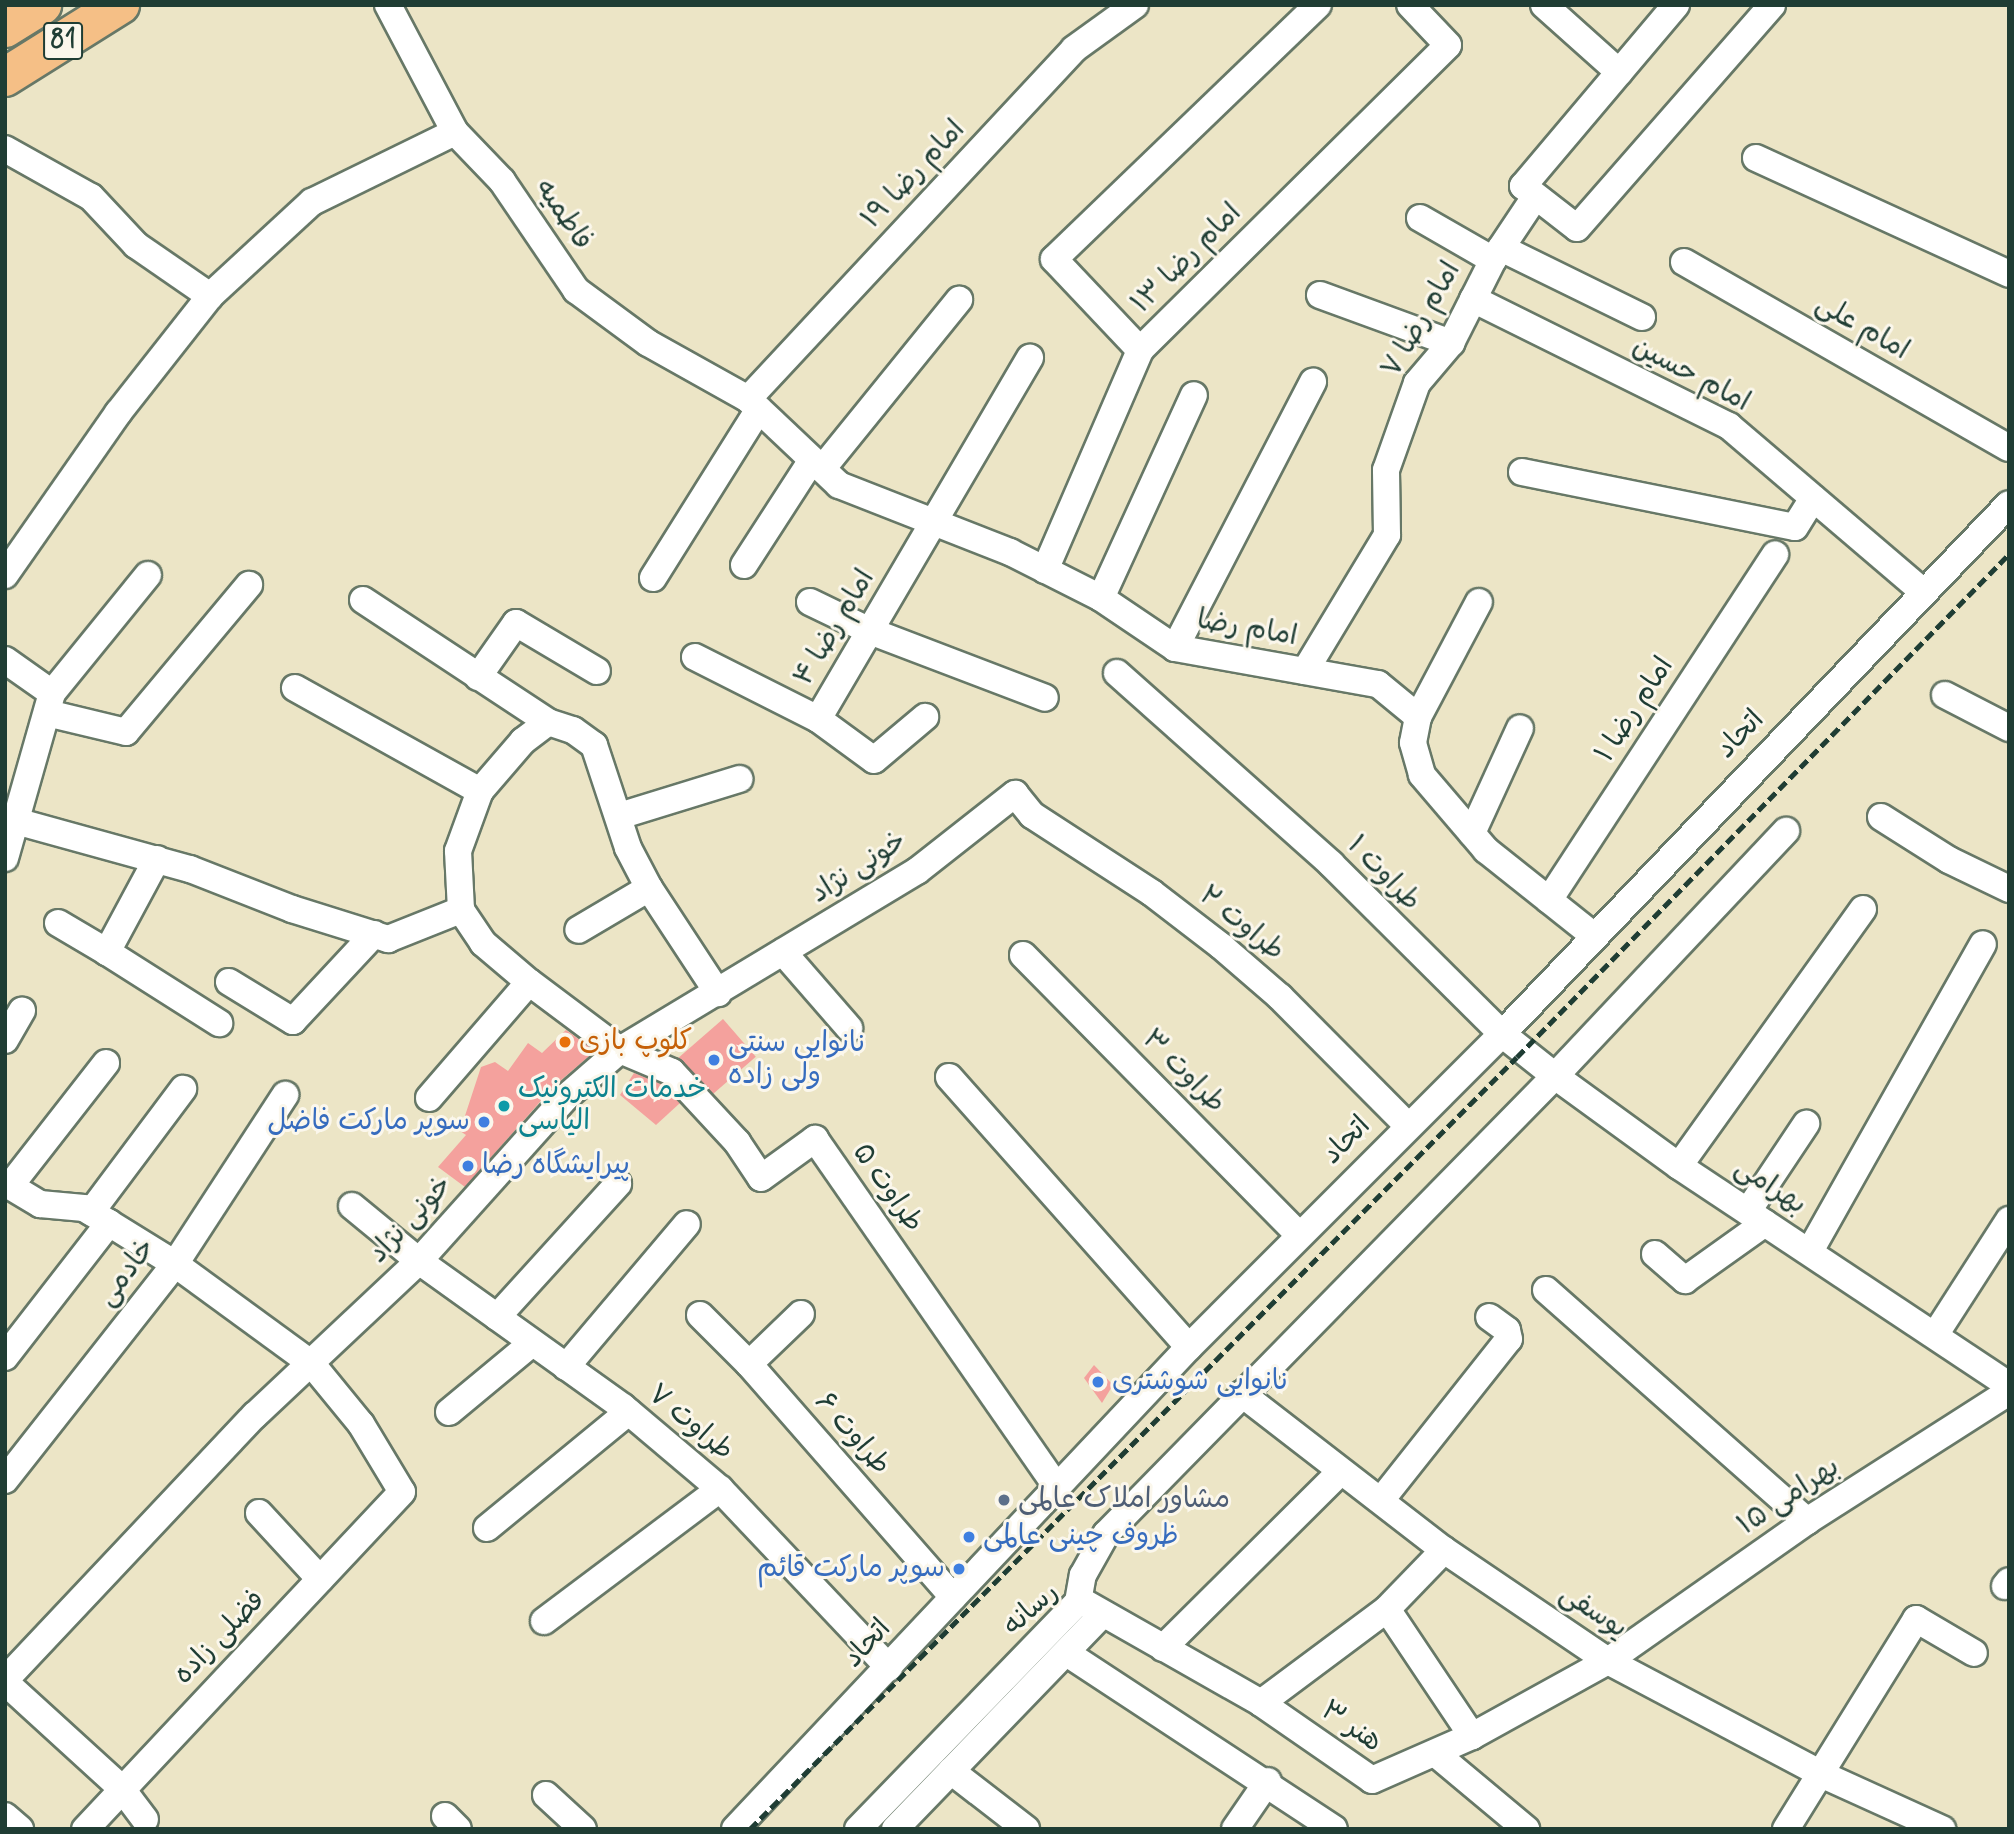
<!DOCTYPE html>
<meta charset="utf-8">
<style>
body{margin:0}
#map{position:relative;width:2014px;height:1834px;overflow:hidden;background:#ece5c6;font-family:Mynerve,"Playpen Sans Arabic",sans-serif}
div>[style]{position:absolute}
[style*='--x']{left:calc(var(--x)*1px);top:calc(var(--y)*1px);width:calc(var(--w)*1px);rotate:calc(var(--a)*1deg)}
.building>*{inset:0;background:#f4a19d;transform-origin:0 0}
.roads{filter:drop-shadow(2px 0 #677867) drop-shadow(-2px 0 #677867) drop-shadow(0 2px #677867) drop-shadow(0 -2px #677867)}
.minor>*{height:26px;margin:-13px;padding:0 13px;transform-origin:13px;border-radius:13px;background:#fff}
.highway>*{height:38px;margin:-19px;padding:0 19px;transform-origin:19px;border-radius:19px;background:#f5bf86}
.rail>*{height:5px;margin-top:-2.5px;transform-origin:0;background:repeating-linear-gradient(90deg,#1f3d34 0 10px,transparent 0 15px)}
.dots>*{width:19px;height:19px;translate:-50% -50%;box-sizing:border-box;border:4px solid #fbf7ec;border-radius:50%}
span{translate:-50% -50%;white-space:nowrap;text-align:center;line-height:1.15;-webkit-text-stroke:6px #fbf7ec;paint-order:stroke}
.shield-label span{padding:2px 5px;background:#fbf7ec;border:2px solid;border-radius:5px;-webkit-text-stroke-width:0}
.shield-label{font-size:26px;color:#1f3d34;font-weight:700}
.street-label{font-size:28px;color:#1f3d34}
.food-label{font-size:28px;color:#c56008}
.left{translate:0 -50%;text-align:left}
.shop-label{font-size:28px;color:#366cbe}
.right{translate:-100% -50%;text-align:right}
.culture-label{font-size:28px;color:#0d838f}
.service-label{font-size:28px;color:#4e5e75}
.frame{position:absolute;inset:0;border:7px solid #1f3d34;pointer-events:none}
</style>
<div id="map">
<div class="building">
<i style="left:723px;top:1019px;width:50px;height:59px;rotate:49deg"></i>
<i style="clip-path:polygon(566px 1030px,595px 1051px,553px 1087px,465px 1187px,438px 1167px,466px 1135px,460px 1131px,481px 1067px,495px 1062px,508px 1071px,528px 1043px,542px 1053px)"></i>
<i style="clip-path:polygon(634px 1073px,663px 1085px,680px 1103px,656px 1125px,620px 1095px)"></i>
<i style="clip-path:polygon(1094px 1365px,1113px 1385px,1102px 1403px,1084px 1378px)"></i>
</div>
<div class="roads">
<div class="minor">
<i style="--x:388;--y:5;--w:144;--a:62.2"></i>
<i style="--x:455;--y:132;--w:68;--a:46.2"></i>
<i style="--x:502;--y:181;--w:132;--a:55.8"></i>
<i style="--x:576;--y:290;--w:89;--a:36.4"></i>
<i style="--x:648;--y:343;--w:115;--a:29.2"></i>
<i style="--x:748;--y:399;--w:125;--a:43.4"></i>
<i style="--x:839;--y:485;--w:184;--a:21.4"></i>
<i style="--x:1010;--y:552;--w:102;--a:26.8"></i>
<i style="--x:1101;--y:598;--w:89;--a:34"></i>
<i style="--x:1175;--y:648;--w:206;--a:10.1"></i>
<i style="--x:1378;--y:684;--w:52;--a:39.5"></i>
<i style="--x:1418;--y:717;--w:26;--a:101"></i>
<i style="--x:1413;--y:743;--w:33;--a:74"></i>
<i style="--x:1422;--y:775;--w:99;--a:49.5"></i>
<i style="--x:1486;--y:850;--w:137;--a:38.5"></i>
<i style="--x:1544;--y:5;--w:101;--a:41.8"></i>
<i style="--x:1676;--y:5;--w:237;--a:130.2"></i>
<i style="--x:1523;--y:186;--w:68;--a:37.9"></i>
<i style="--x:1577;--y:228;--w:296;--a:-48.8"></i>
<i style="--x:5;--y:149;--w:98;--a:29.2"></i>
<i style="--x:91;--y:197;--w:66;--a:46.8"></i>
<i style="--x:136;--y:245;--w:90;--a:34.6"></i>
<i style="--x:1756;--y:158;--w:278;--a:24.6"></i>
<i style="--x:1420;--y:218;--w:84;--a:29.9"></i>
<i style="--x:1501;--y:248;--w:157;--a:26.1"></i>
<i style="--x:1684;--y:262;--w:374;--a:29.8"></i>
<i style="--x:1320;--y:295;--w:140;--a:20.1"></i>
<i style="--x:1473;--y:299;--w:286;--a:26.4"></i>
<i style="--x:1729;--y:426;--w:254;--a:40.5"></i>
<i style="--x:1140;--y:350;--w:125;--a:-133.4"></i>
<i style="--x:1054;--y:259;--w:366;--a:-43.9"></i>
<i style="--x:748;--y:399;--w:478;--a:-47"></i>
<i style="--x:1074;--y:49;--w:75;--a:-35.8"></i>
<i style="--x:822;--y:469;--w:218;--a:-51"></i>
<i style="--x:1522;--y:472;--w:278;--a:11.4"></i>
<i style="--x:1795;--y:527;--w:34;--a:-58"></i>
<i style="--x:744;--y:565;--w:125;--a:-57.1"></i>
<i style="--x:1045;--y:570;--w:240;--a:-66.6"></i>
<i style="--x:1140;--y:350;--w:433;--a:-44.7"></i>
<i style="--x:1448;--y:45;--w:55;--a:-133.5"></i>
<i style="--x:5;--y:575;--w:198;--a:-55.1"></i>
<i style="--x:118;--y:413;--w:149;--a:-51.8"></i>
<i style="--x:210;--y:296;--w:139;--a:-42.7"></i>
<i style="--x:312;--y:202;--w:159;--a:-26.1"></i>
<i style="--x:653;--y:578;--w:199;--a:-57.9"></i>
<i style="--x:1101;--y:598;--w:223;--a:-65.4"></i>
<i style="--x:363;--y:600;--w:222;--a:33.4"></i>
<i style="--x:810;--y:602;--w:67;--a:25.8"></i>
<i style="--x:870;--y:631;--w:187;--a:20.9"></i>
<i style="--x:1175;--y:648;--w:300;--a:-62.6"></i>
<i style="--x:695;--y:657;--w:138;--a:26.8"></i>
<i style="--x:818;--y:719;--w:419;--a:-59.6"></i>
<i style="--x:5;--y:660;--w:57;--a:35.1"></i>
<i style="--x:1305;--y:671;--w:159;--a:-58.9"></i>
<i style="--x:1387;--y:535;--w:65;--a:-90.9"></i>
<i style="--x:1386;--y:470;--w:92;--a:-70.4"></i>
<i style="--x:1417;--y:383;--w:52;--a:-49.6"></i>
<i style="--x:1451;--y:343;--w:93;--a:-63.2"></i>
<i style="--x:1493;--y:260;--w:76;--a:-56.3"></i>
<i style="--x:1117;--y:673;--w:287;--a:41.7"></i>
<i style="--x:1331;--y:864;--w:241;--a:44.8"></i>
<i style="--x:1502;--y:1034;--w:68;--a:38.4"></i>
<i style="--x:1555;--y:1076;--w:153;--a:36"></i>
<i style="--x:1679;--y:1166;--w:396;--a:33.6"></i>
<i style="--x:478;--y:677;--w:66;--a:-54.9"></i>
<i style="--x:516;--y:623;--w:94;--a:30.7"></i>
<i style="--x:295;--y:688;--w:212;--a:29.1"></i>
<i style="--x:1945;--y:695;--w:72;--a:27.3"></i>
<i style="--x:47;--y:713;--w:81;--a:13.5"></i>
<i style="--x:126;--y:732;--w:192;--a:-50.1"></i>
<i style="--x:1418;--y:717;--w:130;--a:-62.1"></i>
<i style="--x:818;--y:719;--w:69;--a:36.2"></i>
<i style="--x:874;--y:760;--w:67;--a:-40.1"></i>
<i style="--x:619;--y:816;--w:126;--a:-17.1"></i>
<i style="--x:1881;--y:817;--w:80;--a:32.3"></i>
<i style="--x:1949;--y:860;--w:67;--a:25.8"></i>
<i style="--x:19;--y:822;--w:177;--a:15.4"></i>
<i style="--x:190;--y:869;--w:110;--a:21.4"></i>
<i style="--x:292;--y:909;--w:101;--a:17.4"></i>
<i style="--x:388;--y:939;--w:79;--a:-21.7"></i>
<i style="--x:461;--y:910;--w:40;--a:56"></i>
<i style="--x:483;--y:943;--w:60;--a:40.3"></i>
<i style="--x:529;--y:982;--w:114;--a:36.8"></i>
<i style="--x:620;--y:1050;--w:56;--a:22.9"></i>
<i style="--x:672;--y:1072;--w:96;--a:47.1"></i>
<i style="--x:737;--y:1142;--w:43;--a:56.3"></i>
<i style="--x:761;--y:1178;--w:67;--a:-35.8"></i>
<i style="--x:815;--y:1139;--w:424;--a:55.2"></i>
<i style="--x:1472;--y:833;--w:115;--a:-65.4"></i>
<i style="--x:5;--y:858;--w:172;--a:-74.1"></i>
<i style="--x:52;--y:693;--w:152;--a:-50.9"></i>
<i style="--x:157;--y:859;--w:106;--a:118.3"></i>
<i style="--x:107;--y:952;--w:133;--a:32.4"></i>
<i style="--x:649;--y:888;--w:126;--a:56.7"></i>
<i style="--x:1549;--y:900;--w:413;--a:-56.8"></i>
<i style="--x:461;--y:910;--w:59;--a:-92.9"></i>
<i style="--x:458;--y:851;--w:64;--a:-69.9"></i>
<i style="--x:480;--y:791;--w:66;--a:-49.3"></i>
<i style="--x:523;--y:741;--w:31;--a:-37"></i>
<i style="--x:548;--y:722;--w:26;--a:18"></i>
<i style="--x:573;--y:730;--w:26;--a:36"></i>
<i style="--x:594;--y:745;--w:108;--a:71.7"></i>
<i style="--x:628;--y:848;--w:45;--a:62.3"></i>
<i style="--x:649;--y:888;--w:82;--a:149.4"></i>
<i style="--x:58;--y:923;--w:57;--a:30.6"></i>
<i style="--x:783;--y:952;--w:101;--a:49"></i>
<i style="--x:1023;--y:955;--w:392;--a:45.4"></i>
<i style="--x:229;--y:982;--w:75;--a:31.4"></i>
<i style="--x:293;--y:1021;--w:119;--a:-47"></i>
<i style="--x:5;--y:1040;--w:34;--a:-60"></i>
<i style="--x:949;--y:1077;--w:361;--a:48.4"></i>
<i style="--x:429;--y:1098;--w:153;--a:-49.2"></i>
<i style="--x:1679;--y:1166;--w:316;--a:-54.4"></i>
<i style="--x:5;--y:1183;--w:41;--a:31"></i>
<i style="--x:40;--y:1204;--w:44;--a:5.2"></i>
<i style="--x:84;--y:1208;--w:29;--a:31"></i>
<i style="--x:109;--y:1223;--w:78;--a:31.8"></i>
<i style="--x:175;--y:1264;--w:168;--a:36.1"></i>
<i style="--x:311;--y:1363;--w:79;--a:50.7"></i>
<i style="--x:361;--y:1424;--w:79;--a:58.9"></i>
<i style="--x:402;--y:1492;--w:463;--a:133.2"></i>
<i style="--x:10;--y:1186;--w:156;--a:-52"></i>
<i style="--x:352;--y:1206;--w:87;--a:39.4"></i>
<i style="--x:419;--y:1261;--w:251;--a:35.6"></i>
<i style="--x:623;--y:1407;--w:127;--a:40.2"></i>
<i style="--x:720;--y:1489;--w:246;--a:46.6"></i>
<i style="--x:1748;--y:1211;--w:105;--a:-56.3"></i>
<i style="--x:91;--y:1212;--w:154;--a:-53.2"></i>
<i style="--x:1810;--y:1251;--w:352;--a:-60.6"></i>
<i style="--x:1655;--y:1254;--w:40;--a:41"></i>
<i style="--x:1685;--y:1280;--w:98;--a:-35.5"></i>
<i style="--x:1546;--y:1290;--w:349;--a:41.5"></i>
<i style="--x:700;--y:1315;--w:69;--a:45"></i>
<i style="--x:749;--y:1364;--w:310;--a:48.8"></i>
<i style="--x:497;--y:1317;--w:180;--a:-47.7"></i>
<i style="--x:1935;--y:1335;--w:137;--a:-57.2"></i>
<i style="--x:5;--y:1357;--w:170;--a:-52.2"></i>
<i style="--x:749;--y:1364;--w:72;--a:-43.9"></i>
<i style="--x:566;--y:1367;--w:187;--a:-49.8"></i>
<i style="--x:1242;--y:1394;--w:255;--a:37.7"></i>
<i style="--x:1444;--y:1550;--w:198;--a:34.1"></i>
<i style="--x:1608;--y:1661;--w:243;--a:27.9"></i>
<i style="--x:1823;--y:1775;--w:131;--a:24.4"></i>
<i style="--x:449;--y:1412;--w:108;--a:-39.7"></i>
<i style="--x:5;--y:1480;--w:275;--a:-51.8"></i>
<i style="--x:175;--y:1264;--w:202;--a:-56.9"></i>
<i style="--x:1382;--y:1499;--w:204;--a:-51.6"></i>
<i style="--x:1509;--y:1339;--w:9;--a:-103"></i>
<i style="--x:1507;--y:1330;--w:22;--a:-144"></i>
<i style="--x:259;--y:1513;--w:90;--a:47.3"></i>
<i style="--x:487;--y:1528;--w:183;--a:-39.4"></i>
<i style="--x:2005;--y:1586;--w:6;--a:-51"></i>
<i style="--x:1078;--y:1602;--w:27;--a:-80"></i>
<i style="--x:1083;--y:1575;--w:47;--a:-60.7"></i>
<i style="--x:1106;--y:1534;--w:641;--a:-45.57"></i>
<i style="--x:1555;--y:1076;--w:337;--a:-46.7"></i>
<i style="--x:1387;--y:1609;--w:153;--a:56.2"></i>
<i style="--x:544;--y:1621;--w:220;--a:-36.9"></i>
<i style="--x:1163;--y:1648;--w:250;--a:-44.8"></i>
<i style="--x:1068;--y:1654;--w:318;--a:33.3"></i>
<i style="--x:5;--y:1680;--w:364;--a:-46.7"></i>
<i style="--x:255;--y:1415;--w:225;--a:-43.2"></i>
<i style="--x:419;--y:1261;--w:219;--a:-48.1"></i>
<i style="--x:565;--y:1098;--w:73;--a:-41.1"></i>
<i style="--x:620;--y:1050;--w:347;--a:-31.1"></i>
<i style="--x:917;--y:871;--w:125;--a:-38.2"></i>
<i style="--x:1015;--y:794;--w:27;--a:51"></i>
<i style="--x:1032;--y:815;--w:143;--a:33"></i>
<i style="--x:1152;--y:893;--w:87;--a:37.5"></i>
<i style="--x:1221;--y:946;--w:78;--a:40.8"></i>
<i style="--x:1280;--y:997;--w:182;--a:45.2"></i>
<i style="--x:5;--y:1682;--w:159;--a:42.4"></i>
<i style="--x:122;--y:1789;--w:38;--a:53"></i>
<i style="--x:1261;--y:1703;--w:157;--a:-36.7"></i>
<i style="--x:1387;--y:1609;--w:82;--a:-46"></i>
<i style="--x:1435;--y:1753;--w:119;--a:39.9"></i>
<i style="--x:951;--y:1771;--w:95;--a:37.7"></i>
<i style="--x:546;--y:1795;--w:50;--a:42.6"></i>
<i style="--x:5;--y:1816;--w:20;--a:41"></i>
<i style="--x:445;--y:1816;--w:18;--a:45"></i>
<i style="--x:735;--y:1829;--w:662;--a:-46.71"></i>
<i style="--x:1189;--y:1347;--w:443;--a:-45"></i>
<i style="--x:1502;--y:1034;--w:733;--a:-46.27"></i>
<i style="--x:858;--y:1829;--w:319;--a:-45.9"></i>
<i style="--x:1080;--y:1600;--w:208;--a:29.6"></i>
<i style="--x:1261;--y:1703;--w:135;--a:34.7"></i>
<i style="--x:1372;--y:1780;--w:109;--a:-23.7"></i>
<i style="--x:1472;--y:1736;--w:155;--a:-28.9"></i>
<i style="--x:1608;--y:1661;--w:243;--a:-35.1"></i>
<i style="--x:1807;--y:1521;--w:240;--a:-32.6"></i>
<i style="--x:895;--y:1829;--w:296;--a:-46"></i>
<i style="--x:1235;--y:1829;--w:58;--a:-55.5"></i>
<i style="--x:1786;--y:1829;--w:247;--a:-58.2"></i>
<i style="--x:1916;--y:1619;--w:67;--a:30.4"></i>
</div>
<div class="highway">
<i style="--x:5;--y:28;--w:44;--a:-31.9"></i>
<i style="--x:5;--y:77;--w:136;--a:-32.1"></i>
</div>
</div>
<div class="rail">
<i style="--x:750;--y:1829;--w:1088;--a:-45.19"></i>
<i style="--x:1517;--y:1057;--w:704;--a:-45.63"></i>
</div>
<div class="dots">
<i style="left:565px;top:1042px;background:#e8710a"></i>
<i style="left:714px;top:1060px;background:#3f7fe0"></i>
<i style="left:504px;top:1106px;background:#0f9aa8"></i>
<i style="left:484px;top:1122px;background:#3f7fe0"></i>
<i style="left:468px;top:1166px;background:#3f7fe0"></i>
<i style="left:1098px;top:1382px;background:#3f7fe0"></i>
<i style="left:1004px;top:1500px;background:#5c6f8a"></i>
<i style="left:969px;top:1537px;background:#3f7fe0"></i>
<i style="left:959px;top:1569px;background:#3f7fe0"></i>
</div>
<div class="shield-label">
<span style="left:63px;top:41px">81</span>
</div>
<div class="street-label">
<span style="left:914px;top:175px;rotate:-47deg">امام رضا ۱۹</span>
<span style="left:563px;top:215px;rotate:56deg">فاطمیه</span>
<span style="left:1187px;top:259px;rotate:-45deg">امام رضا ۱۳</span>
<span style="left:1422px;top:320px;rotate:-60deg">امام رضا ۷</span>
<span style="left:1862px;top:328px;rotate:30deg">امام علی</span>
<span style="left:1691px;top:375px;rotate:28deg">امام حسین</span>
<span style="left:835px;top:628px;rotate:-59deg">امام رضا ۴</span>
<span style="left:1247px;top:629px;rotate:10deg">امام رضا</span>
<span style="left:1635px;top:710px;rotate:-57deg">امام رضا ۱</span>
<span style="left:1741px;top:735px;rotate:-46deg">اتحاد</span>
<span style="left:859px;top:868px;rotate:-33deg">خونی نژاد</span>
<span style="left:1383px;top:874px;rotate:46deg">طراوت ۱</span>
<span style="left:1241px;top:924px;rotate:39deg">طراوت ۲</span>
<span style="left:1183px;top:1072px;rotate:45deg">طراوت ۳</span>
<span style="left:1347px;top:1141px;rotate:-45deg">اتحاد</span>
<span style="left:1770px;top:1187px;rotate:33deg">بهرامی</span>
<span style="left:887px;top:1188px;rotate:55deg">طراوت ۵</span>
<span style="left:411px;top:1220px;rotate:-47deg">خونی نژاد</span>
<span style="left:127px;top:1273px;rotate:-53deg">خادمی</span>
<span style="left:690px;top:1423px;rotate:40deg">طراوت ۷</span>
<span style="left:852px;top:1434px;rotate:49deg">طراوت ۶</span>
<span style="left:1789px;top:1497px;rotate:-34deg">بهرامی ۱۵</span>
<span style="left:1031px;top:1610px;rotate:-42deg">رسانه</span>
<span style="left:1593px;top:1612px;rotate:33deg">یوسفی</span>
<span style="left:220px;top:1638px;rotate:-46deg">فضلی زاده</span>
<span style="left:868px;top:1644px;rotate:-47deg">اتحاد</span>
<span style="left:1351px;top:1727px;rotate:35deg">هنر ۳</span>
</div>
<div class="food-label">
<span class="left" style="left:579px;top:1042px">کلوپ بازی</span>
</div>
<div class="shop-label">
<span class="left" style="left:728px;top:1060px">نانوایی سنتی<br>ولی زاده</span>
<span class="right" style="left:470px;top:1122px">سوپر مارکت فاضل</span>
<span class="left" style="left:482px;top:1166px">پیرایشگاه رضا</span>
<span class="left" style="left:1112px;top:1382px">نانوایی شوشتری</span>
<span class="left" style="left:983px;top:1537px">ظروف چینی عالمی</span>
<span class="right" style="left:945px;top:1569px">سوپر مارکت قائم</span>
</div>
<div class="culture-label">
<span class="left" style="left:518px;top:1106px">خدمات الکترونیک<br>الیاسی</span>
</div>
<div class="service-label">
<span class="left" style="left:1018px;top:1500px">مشاور املاک عالمی</span>
</div>
<div class="frame"></div>
</div>
